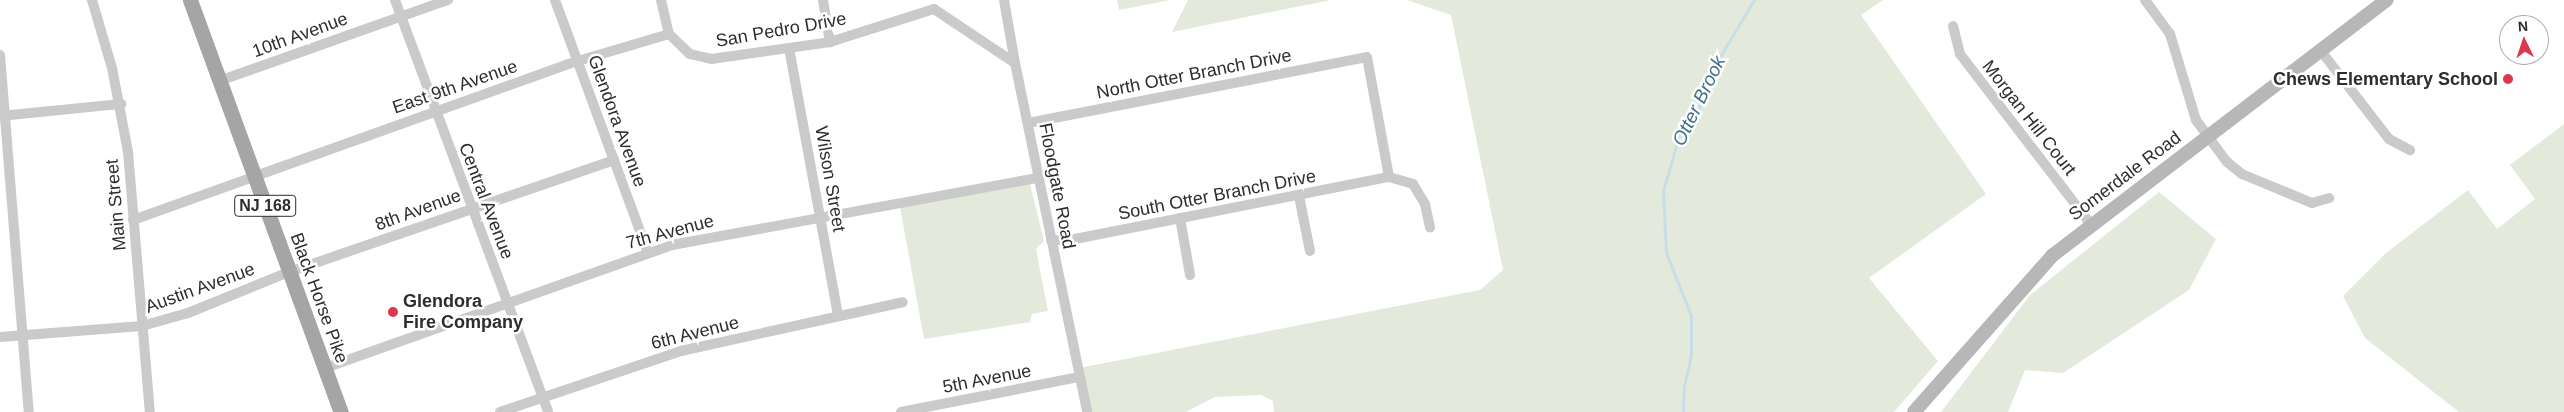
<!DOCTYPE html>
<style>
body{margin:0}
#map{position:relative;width:2564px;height:412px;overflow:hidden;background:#fff;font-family:Helvetica,sans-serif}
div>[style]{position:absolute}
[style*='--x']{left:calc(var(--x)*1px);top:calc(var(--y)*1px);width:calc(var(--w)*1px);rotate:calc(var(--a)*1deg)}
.green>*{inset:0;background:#e4eadb}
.stream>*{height:2.5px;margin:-1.25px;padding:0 1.25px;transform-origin:1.25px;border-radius:1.25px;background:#c7dee9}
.street>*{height:10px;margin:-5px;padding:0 5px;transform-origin:5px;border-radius:5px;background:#cacaca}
.secondary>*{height:14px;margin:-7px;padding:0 7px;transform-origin:7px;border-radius:7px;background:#b7b7b7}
.primary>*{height:15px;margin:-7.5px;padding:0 7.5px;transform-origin:7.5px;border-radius:7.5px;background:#a5a5a5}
.dots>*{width:14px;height:14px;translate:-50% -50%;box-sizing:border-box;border:2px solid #fff;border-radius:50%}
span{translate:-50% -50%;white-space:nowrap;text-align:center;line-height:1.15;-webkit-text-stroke:5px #fff;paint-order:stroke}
.shield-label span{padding:1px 4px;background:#fff;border:1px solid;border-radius:4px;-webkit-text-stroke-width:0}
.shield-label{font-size:16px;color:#2d2d2d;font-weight:700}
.street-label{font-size:18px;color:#2d2d2d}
.poi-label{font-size:18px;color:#2d2d2d;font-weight:700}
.right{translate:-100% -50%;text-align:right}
.left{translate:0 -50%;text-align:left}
.water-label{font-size:19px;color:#3f728a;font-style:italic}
.north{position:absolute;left:2499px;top:15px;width:50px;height:50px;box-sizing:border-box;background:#fff;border:1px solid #ababab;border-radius:50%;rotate:356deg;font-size:14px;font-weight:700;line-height:20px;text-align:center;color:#2d2d2d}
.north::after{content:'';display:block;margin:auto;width:18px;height:22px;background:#db374d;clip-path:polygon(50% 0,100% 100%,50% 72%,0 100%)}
</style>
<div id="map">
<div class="green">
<i style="clip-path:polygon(1117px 0,1171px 0,1119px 10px)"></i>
<i style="clip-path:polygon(1188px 0,1331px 0,1172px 32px)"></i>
<i style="clip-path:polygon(1407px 0,1883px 0,1861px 15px,1986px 194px,1869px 278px,1938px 361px,1894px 412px,1274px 412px,1273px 401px,1261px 395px,1215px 397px,1186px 412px,1084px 412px,1074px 369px,1480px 290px,1503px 270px,1451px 15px)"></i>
<i style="clip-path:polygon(2564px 124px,2564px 412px,2459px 412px,2365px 338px,2343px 296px,2386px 253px,2468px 190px,2497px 229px,2535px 199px,2510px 165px)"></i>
<i style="clip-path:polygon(1030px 184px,1044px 241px,1036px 249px,1048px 311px,1032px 314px,1030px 322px,924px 339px,900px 207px)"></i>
<i style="clip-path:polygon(2159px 192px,2216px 239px,2189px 290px,2063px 373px,2025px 370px,2008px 412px,1941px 412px,2030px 295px)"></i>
</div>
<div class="stream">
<i style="--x:1683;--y:412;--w:26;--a:-88"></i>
<i style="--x:1684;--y:386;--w:31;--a:-77"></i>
<i style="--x:1691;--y:356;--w:40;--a:-90"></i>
<i style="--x:1691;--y:316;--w:68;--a:-111.6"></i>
<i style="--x:1666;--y:253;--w:62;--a:-92.8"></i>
<i style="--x:1663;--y:191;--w:57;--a:-73.8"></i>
<i style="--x:1679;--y:136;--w:34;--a:-54"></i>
<i style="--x:1699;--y:108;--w:46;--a:-69.6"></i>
<i style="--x:1715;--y:65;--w:76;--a:-59"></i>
</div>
<div class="street">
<i style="--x:92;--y:0;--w:71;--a:73.6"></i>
<i style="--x:112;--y:68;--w:86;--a:79.2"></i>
<i style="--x:128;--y:152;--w:261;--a:85.2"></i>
<i style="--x:395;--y:0;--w:439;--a:69.6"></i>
<i style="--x:555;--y:0;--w:270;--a:69.8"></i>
<i style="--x:661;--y:0;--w:35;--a:77"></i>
<i style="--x:823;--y:0;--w:43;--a:80.5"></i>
<i style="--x:1004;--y:0;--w:64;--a:80.1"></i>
<i style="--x:2145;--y:0;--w:42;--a:53.7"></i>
<i style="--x:2170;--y:34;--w:90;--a:73.2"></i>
<i style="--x:2196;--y:120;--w:52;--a:53.6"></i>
<i style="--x:2227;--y:162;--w:19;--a:39"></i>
<i style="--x:2242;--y:174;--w:76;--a:22.5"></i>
<i style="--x:2312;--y:203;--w:18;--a:-16"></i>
<i style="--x:934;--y:9;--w:97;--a:33.7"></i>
<i style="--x:1015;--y:63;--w:356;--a:78.3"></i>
<i style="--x:1953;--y:26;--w:29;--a:76"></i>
<i style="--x:1960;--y:54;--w:215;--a:52.5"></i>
<i style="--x:669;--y:34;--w:29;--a:44"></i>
<i style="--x:690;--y:54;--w:22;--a:13"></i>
<i style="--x:711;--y:59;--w:120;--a:-8.1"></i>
<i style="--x:830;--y:42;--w:109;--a:-17.6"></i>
<i style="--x:789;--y:48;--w:272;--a:79.6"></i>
<i style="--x:2321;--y:51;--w:111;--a:52.3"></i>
<i style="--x:2389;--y:139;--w:24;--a:28"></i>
<i style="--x:0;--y:55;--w:358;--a:85.4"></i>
<i style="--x:219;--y:81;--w:243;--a:-19.5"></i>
<i style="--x:0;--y:116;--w:122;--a:-5.7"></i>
<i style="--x:1028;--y:123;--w:345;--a:-11"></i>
<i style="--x:1367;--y:57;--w:122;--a:79.6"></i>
<i style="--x:1299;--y:196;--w:56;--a:78.7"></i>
<i style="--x:1180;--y:218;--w:58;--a:80"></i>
<i style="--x:133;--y:220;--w:473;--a:-19.7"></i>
<i style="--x:578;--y:61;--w:95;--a:-16.5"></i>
<i style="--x:1051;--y:240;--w:19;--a:0"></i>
<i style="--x:1070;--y:240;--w:325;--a:-11.2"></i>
<i style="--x:1389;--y:177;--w:25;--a:16"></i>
<i style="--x:1413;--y:184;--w:23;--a:59"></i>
<i style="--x:1425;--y:204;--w:24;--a:78"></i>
<i style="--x:0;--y:337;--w:142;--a:-4.4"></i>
<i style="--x:142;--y:326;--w:48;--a:-15.8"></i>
<i style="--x:188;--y:313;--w:109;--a:-22.1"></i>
<i style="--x:289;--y:272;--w:344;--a:-19"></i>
<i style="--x:325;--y:368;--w:368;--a:-19.5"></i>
<i style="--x:672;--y:245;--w:372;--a:-10.4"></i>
<i style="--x:500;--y:412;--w:191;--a:-18.6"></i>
<i style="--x:681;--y:351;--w:227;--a:-12.4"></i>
<i style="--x:901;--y:412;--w:182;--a:-11.1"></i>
</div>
<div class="secondary">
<i style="--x:1914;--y:412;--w:210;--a:-48.5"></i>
<i style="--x:2053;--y:255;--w:420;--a:-37.4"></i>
</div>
<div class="primary">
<i style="--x:190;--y:0;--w:439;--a:69.9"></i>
</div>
<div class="dots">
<i style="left:2508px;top:79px;background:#db374d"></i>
<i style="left:393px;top:312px;background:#db374d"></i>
</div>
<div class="shield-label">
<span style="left:265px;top:206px">NJ 168</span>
</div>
<div class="street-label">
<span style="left:781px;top:30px;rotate:-10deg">San Pedro Drive</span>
<span style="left:300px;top:35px;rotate:-20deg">10th Avenue</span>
<span style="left:1194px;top:74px;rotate:-11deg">North Otter Branch Drive</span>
<span style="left:455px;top:87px;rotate:-19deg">East 9th Avenue</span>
<span style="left:2029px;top:118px;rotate:52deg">Morgan Hill Court</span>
<span style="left:617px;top:121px;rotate:70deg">Glendora Avenue</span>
<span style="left:2125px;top:176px;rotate:-37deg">Somerdale Road</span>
<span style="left:830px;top:179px;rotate:80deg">Wilson Street</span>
<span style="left:1057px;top:186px;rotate:79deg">Floodgate Road</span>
<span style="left:1217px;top:195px;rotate:-11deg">South Otter Branch Drive</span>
<span style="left:486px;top:201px;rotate:69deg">Central Avenue</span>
<span style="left:116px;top:205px;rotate:-95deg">Main Street</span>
<span style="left:418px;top:210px;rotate:-20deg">8th Avenue</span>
<span style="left:670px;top:232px;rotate:-15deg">7th Avenue</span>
<span style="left:200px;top:288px;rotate:-20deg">Austin Avenue</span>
<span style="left:319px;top:298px;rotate:70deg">Black Horse Pike</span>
<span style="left:695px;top:333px;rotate:-14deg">6th Avenue</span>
<span style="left:987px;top:379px;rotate:-11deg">5th Avenue</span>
</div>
<div class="poi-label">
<span class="right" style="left:2498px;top:79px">Chews Elementary School</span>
<span class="left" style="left:403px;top:312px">Glendora<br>Fire Company</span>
</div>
<div class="water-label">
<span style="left:1699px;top:101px;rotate:-64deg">Otter Brook</span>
</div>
<div class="north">N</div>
</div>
